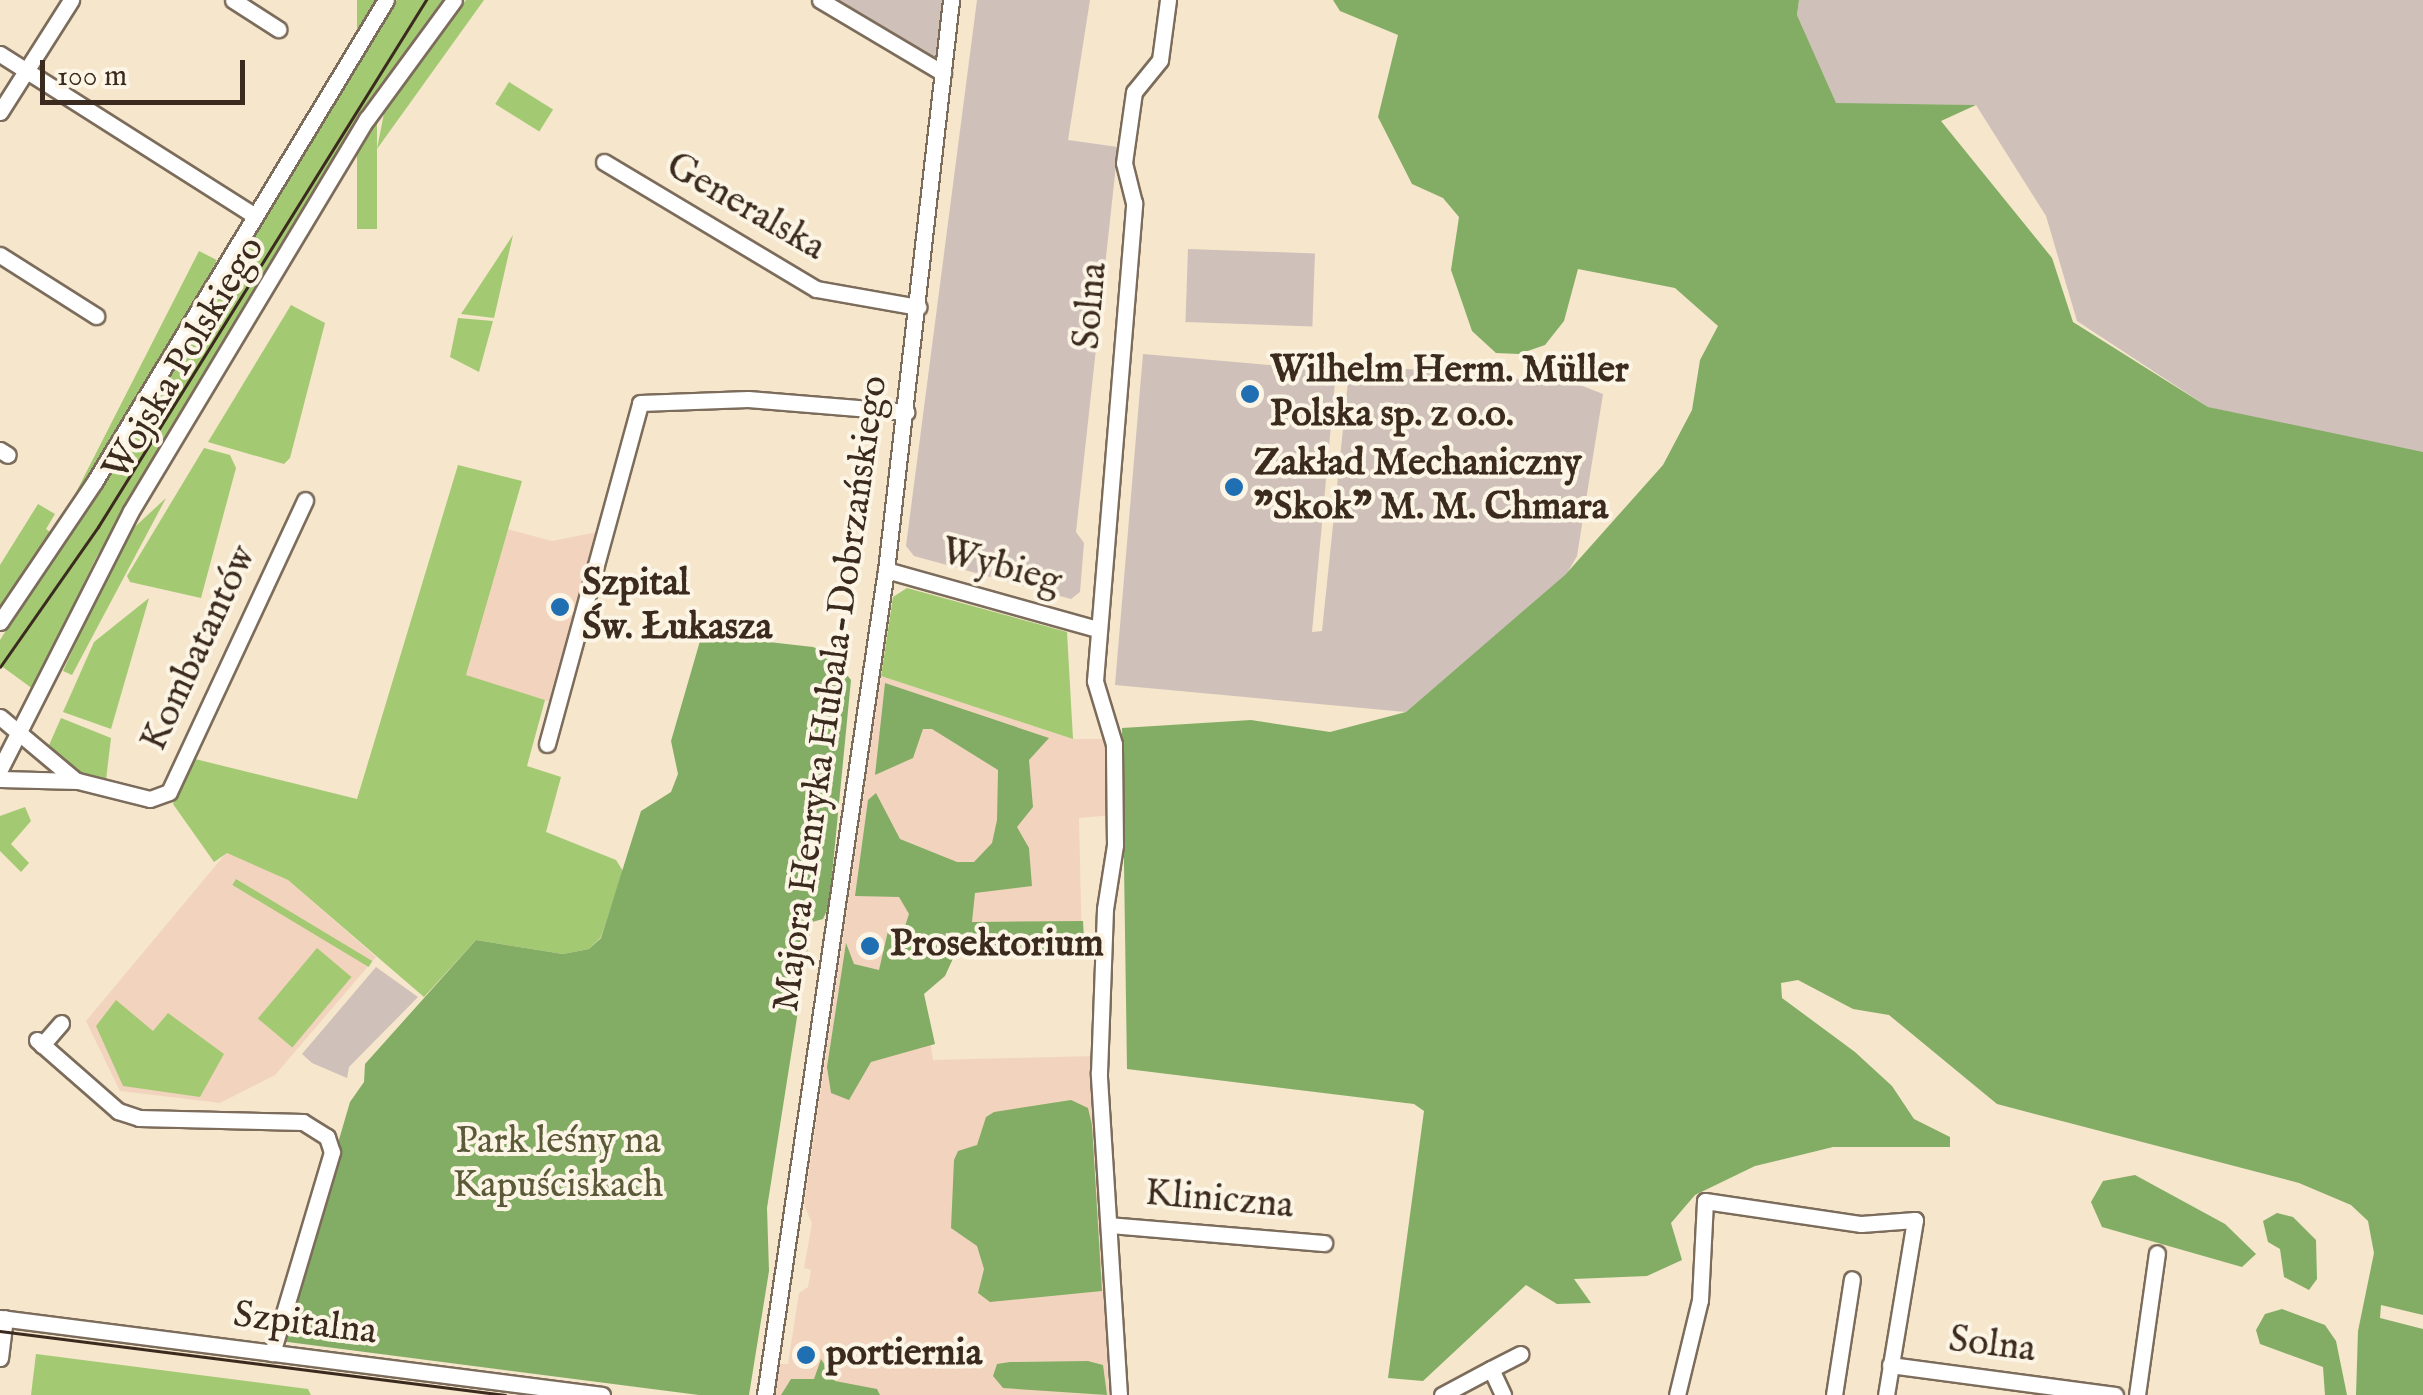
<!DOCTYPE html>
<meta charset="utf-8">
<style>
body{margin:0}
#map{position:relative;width:2423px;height:1395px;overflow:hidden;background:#f5e6cc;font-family:"IM FELL English",serif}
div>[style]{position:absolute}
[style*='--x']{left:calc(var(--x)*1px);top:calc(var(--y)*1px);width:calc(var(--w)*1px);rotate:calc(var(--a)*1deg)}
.built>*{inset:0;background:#f2d4be}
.industrial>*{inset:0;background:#cfc0ba;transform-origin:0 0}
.green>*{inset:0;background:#a4c973;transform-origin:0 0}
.forest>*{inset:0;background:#83ad65}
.roads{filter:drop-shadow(2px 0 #7c6c5b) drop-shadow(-2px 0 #7c6c5b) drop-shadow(0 2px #7c6c5b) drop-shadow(0 -2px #7c6c5b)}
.minor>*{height:15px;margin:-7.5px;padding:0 7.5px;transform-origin:7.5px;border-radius:7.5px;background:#fff}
.tram>*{height:2.5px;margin:-1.25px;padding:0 1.25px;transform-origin:1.25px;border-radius:1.25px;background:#3b2a1e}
.dots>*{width:28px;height:28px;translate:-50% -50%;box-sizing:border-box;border:5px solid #fcf5e5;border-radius:50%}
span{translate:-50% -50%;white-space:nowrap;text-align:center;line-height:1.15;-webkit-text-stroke:8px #fcf5e5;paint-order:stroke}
.street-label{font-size:38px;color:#3b2a1e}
.poi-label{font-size:38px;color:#3b2a1e;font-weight:700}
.left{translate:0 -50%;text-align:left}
.park-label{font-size:38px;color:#5a5a38}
.scale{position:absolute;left:40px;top:60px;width:205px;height:45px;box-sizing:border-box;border:5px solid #3b2a1e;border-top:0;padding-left:12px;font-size:30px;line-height:35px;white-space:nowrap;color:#3b2a1e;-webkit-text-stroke:8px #fcf5e5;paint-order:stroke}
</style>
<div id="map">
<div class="built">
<i style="clip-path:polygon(507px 529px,552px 541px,607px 530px,558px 704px,465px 676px)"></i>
<i style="clip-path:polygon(881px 676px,1073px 739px,1107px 739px,1112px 815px,1079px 818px,1082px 952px,950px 947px,921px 973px,933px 1060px,1092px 1056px,1109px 1395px,775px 1395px,780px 1364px,788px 1364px,799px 1293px,808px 1287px,811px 1270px,804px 1268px,812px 1223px,804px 1205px)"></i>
<i style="clip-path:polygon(227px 852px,288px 880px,376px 957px,275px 1075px,220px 1103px,120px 1091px,86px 1021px)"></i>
</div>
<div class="industrial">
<i style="clip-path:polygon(820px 0,951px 0,943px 73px)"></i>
<i style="clip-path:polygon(977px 0,1090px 0,1068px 140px,1118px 147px,1076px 532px,1084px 543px,1080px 592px,1071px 599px,914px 556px,906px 546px)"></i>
<i style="clip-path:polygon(1799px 0,2423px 0,2423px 460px,2208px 407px,2077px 321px,2046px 216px,1976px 105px,1836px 104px,1797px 15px)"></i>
<i style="left:1188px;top:249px;width:127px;height:73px;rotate:2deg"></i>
<i style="clip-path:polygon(1143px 354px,1336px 371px,1312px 632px,1322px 631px,1348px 381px,1364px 365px,1580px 385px,1603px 394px,1577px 556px,1566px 575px,1406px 712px,1115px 685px)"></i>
<i style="clip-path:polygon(376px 967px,418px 997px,349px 1067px,347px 1078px,312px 1063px,302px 1054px)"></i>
</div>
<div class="green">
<i style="left:357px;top:0;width:20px;height:229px"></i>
<i style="clip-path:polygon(397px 0,443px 0,366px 105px,262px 277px,239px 262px)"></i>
<i style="clip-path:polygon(466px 0,484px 0,377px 149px,385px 108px)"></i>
<i style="left:509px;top:82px;width:52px;height:26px;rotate:32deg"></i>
<i style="clip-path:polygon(513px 235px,494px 318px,461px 314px)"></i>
<i style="left:199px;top:251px;width:20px;height:296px;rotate:27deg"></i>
<i style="clip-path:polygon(234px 270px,257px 284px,96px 558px,33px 689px,0 665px,0 640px)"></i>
<i style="clip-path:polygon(291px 305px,325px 323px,290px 458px,284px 464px,208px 442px)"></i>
<i style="clip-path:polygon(458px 318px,493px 321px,479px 372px,450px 357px)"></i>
<i style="clip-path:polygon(204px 448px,230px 455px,236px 468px,201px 598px,130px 582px,127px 576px)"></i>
<i style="clip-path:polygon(458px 465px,522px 481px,466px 675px,545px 700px,527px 766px,561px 777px,546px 832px,616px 860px,623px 871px,601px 937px,589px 949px,563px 954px,476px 940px,424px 997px,288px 880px,227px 853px,214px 862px,173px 804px,195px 759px,357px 799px)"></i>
<i style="clip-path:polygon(166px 498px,72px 675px,63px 671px,125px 536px)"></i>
<i style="clip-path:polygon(38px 504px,55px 514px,46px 529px,50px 532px,0 608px,0 565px)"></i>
<i style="clip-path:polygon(907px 588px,1067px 632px,1073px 739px,881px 676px,893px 597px)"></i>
<i style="clip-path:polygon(149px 598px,111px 729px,63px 712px,94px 642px)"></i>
<i style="clip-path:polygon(61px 718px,111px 738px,106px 780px,66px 768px,46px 752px)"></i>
<i style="clip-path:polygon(25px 807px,31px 821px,11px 844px,29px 863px,21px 872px,0 851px,0 816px)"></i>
<i style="left:236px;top:879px;width:159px;height:7px;rotate:31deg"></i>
<i style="left:317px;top:948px;width:45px;height:92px;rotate:40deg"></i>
<i style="clip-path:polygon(116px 1000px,153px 1031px,168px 1013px,224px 1054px,200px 1097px,123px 1086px,96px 1026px)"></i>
<i style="clip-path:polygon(36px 1354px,308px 1389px,311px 1395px,31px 1395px)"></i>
</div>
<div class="forest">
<i style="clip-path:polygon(1333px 0,1799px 0,1797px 15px,1836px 103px,1976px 105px,1941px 121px,2052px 258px,2073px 322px,2208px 407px,2423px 452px,2423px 1315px,2381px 1305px,2380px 1318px,2423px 1329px,2423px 1395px,2356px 1395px,2358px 1331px,2374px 1253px,2368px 1221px,2351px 1205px,2299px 1183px,1997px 1104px,1889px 1015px,1853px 1009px,1798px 980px,1781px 983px,1782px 998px,1855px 1052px,1892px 1086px,1914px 1119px,1950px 1137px,1950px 1147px,1833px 1147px,1755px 1166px,1695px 1195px,1671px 1223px,1682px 1260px,1647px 1276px,1574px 1279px,1591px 1303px,1557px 1304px,1526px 1285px,1423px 1381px,1388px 1378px,1424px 1111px,1414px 1104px,1127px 1069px,1122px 728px,1251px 720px,1330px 732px,1406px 712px,1565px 575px,1663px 465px,1692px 410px,1700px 360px,1718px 326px,1675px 288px,1578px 269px,1564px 321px,1545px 345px,1519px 354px,1496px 353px,1472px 331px,1451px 270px,1459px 217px,1443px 198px,1412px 184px,1378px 117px,1398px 35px,1340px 11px)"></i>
<i style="clip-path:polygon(717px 636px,813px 647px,830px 654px,851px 680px,829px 906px,823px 919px,812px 922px,767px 1208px,769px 1271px,749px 1395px,699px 1395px,280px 1341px,350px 1102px,364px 1082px,365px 1064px,476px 940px,563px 954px,589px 949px,601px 938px,641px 811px,671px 792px,678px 774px,671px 741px,700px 641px)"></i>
<i style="clip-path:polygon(885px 683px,1049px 738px,1029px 760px,1033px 807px,1017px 827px,1029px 848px,1032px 886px,975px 893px,972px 922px,1083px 921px,1085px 957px,956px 952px,945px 976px,924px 994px,935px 1044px,871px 1062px,849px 1100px,831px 1093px,827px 1067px,846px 943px,854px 964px,879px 970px,888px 931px,905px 926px,909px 914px,899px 897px,855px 896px,868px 800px,876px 793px,900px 839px,957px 862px,974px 862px,992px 843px,997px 820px,998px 770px,932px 729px,923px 729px,913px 758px,875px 775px)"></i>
<i style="clip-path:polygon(1071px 1100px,1088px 1108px,1092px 1125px,1102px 1291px,990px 1302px,978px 1293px,984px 1269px,977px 1246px,951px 1228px,954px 1160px,958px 1151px,977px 1145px,986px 1117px,994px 1112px)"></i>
<i style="clip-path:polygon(2135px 1175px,2225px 1224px,2256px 1254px,2242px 1267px,2102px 1227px,2091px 1202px,2103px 1181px)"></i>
<i style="clip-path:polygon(2277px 1213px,2293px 1217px,2316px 1240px,2317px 1279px,2309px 1290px,2284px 1277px,2280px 1249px,2268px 1242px,2263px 1221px)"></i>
<i style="clip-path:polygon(2282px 1309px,2325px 1325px,2336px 1341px,2347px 1395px,2325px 1395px,2323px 1367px,2260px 1344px,2256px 1330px,2265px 1314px)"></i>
<i style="clip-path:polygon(821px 1359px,835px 1381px,877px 1389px,880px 1395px,781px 1395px,791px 1379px,814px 1379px)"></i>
<i style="clip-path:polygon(1088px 1361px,1103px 1365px,1107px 1395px,1003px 1388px,993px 1376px,997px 1364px,1010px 1362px)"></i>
</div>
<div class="roads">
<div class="minor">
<i style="--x:233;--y:0;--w:54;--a:32.8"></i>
<i style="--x:820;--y:0;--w:143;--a:30.7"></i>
<i style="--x:0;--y:54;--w:302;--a:32.4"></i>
<i style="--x:0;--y:112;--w:133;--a:-57.6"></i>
<i style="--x:604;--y:162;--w:247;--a:30.9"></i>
<i style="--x:816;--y:289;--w:104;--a:10"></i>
<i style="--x:0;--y:255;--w:114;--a:32.4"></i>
<i style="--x:0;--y:450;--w:9;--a:32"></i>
<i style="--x:886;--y:570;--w:220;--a:15.6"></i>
<i style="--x:0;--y:622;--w:170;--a:-56"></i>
<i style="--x:95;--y:481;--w:562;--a:-58.83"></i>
<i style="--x:0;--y:717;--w:97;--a:40"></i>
<i style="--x:547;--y:744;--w:353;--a:-74.7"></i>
<i style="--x:640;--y:403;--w:108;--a:-2.1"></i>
<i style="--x:748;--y:399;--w:159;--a:4.7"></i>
<i style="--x:0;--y:769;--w:289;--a:-63.1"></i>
<i style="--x:131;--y:511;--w:458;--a:-59"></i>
<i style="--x:367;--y:119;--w:147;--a:-53.8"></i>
<i style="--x:0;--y:779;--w:78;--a:1.5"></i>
<i style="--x:78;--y:781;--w:74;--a:14"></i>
<i style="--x:150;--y:799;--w:20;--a:-20"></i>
<i style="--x:169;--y:792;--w:322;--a:-65"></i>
<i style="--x:37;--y:1040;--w:108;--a:41.2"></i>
<i style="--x:118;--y:1111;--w:22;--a:18"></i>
<i style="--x:139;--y:1118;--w:164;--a:1.4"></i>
<i style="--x:303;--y:1122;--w:28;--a:32"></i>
<i style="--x:327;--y:1137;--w:16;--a:72"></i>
<i style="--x:332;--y:1152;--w:210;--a:106.6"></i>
<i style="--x:42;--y:1045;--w:29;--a:-49"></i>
<i style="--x:1109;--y:1225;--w:216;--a:4.8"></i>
<i style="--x:0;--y:1318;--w:607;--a:7.29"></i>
<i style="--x:0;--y:1358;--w:40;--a:-82.9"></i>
<i style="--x:1890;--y:1365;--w:227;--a:7.6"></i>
<i style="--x:1491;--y:1369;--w:33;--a:-27"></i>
<i style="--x:765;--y:1395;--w:834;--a:-81.66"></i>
<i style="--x:886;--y:570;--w:574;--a:-83.49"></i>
<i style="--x:1119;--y:1395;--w:323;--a:-93.6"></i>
<i style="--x:1099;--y:1073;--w:164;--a:-87.9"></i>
<i style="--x:1105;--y:909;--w:65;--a:-81.1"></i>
<i style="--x:1115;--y:845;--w:101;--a:-90.6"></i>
<i style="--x:1114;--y:744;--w:66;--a:-106.8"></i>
<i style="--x:1095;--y:681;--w:480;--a:-85.3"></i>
<i style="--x:1134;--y:203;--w:41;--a:-104"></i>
<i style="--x:1124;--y:163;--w:72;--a:-82"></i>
<i style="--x:1134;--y:92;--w:41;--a:-50.9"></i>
<i style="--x:1160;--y:60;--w:61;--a:-82.4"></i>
<i style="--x:1442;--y:1395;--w:55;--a:-28"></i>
<i style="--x:1491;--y:1369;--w:29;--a:65"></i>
<i style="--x:1677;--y:1395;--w:98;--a:-76.4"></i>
<i style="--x:1700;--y:1300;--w:99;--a:-87.1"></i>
<i style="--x:1705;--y:1201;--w:158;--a:8.4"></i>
<i style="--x:1861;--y:1224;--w:54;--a:-4.2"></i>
<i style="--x:1915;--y:1220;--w:177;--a:99.4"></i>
<i style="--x:1834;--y:1395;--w:117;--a:-81.2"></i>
<i style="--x:2137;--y:1395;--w:143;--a:-82"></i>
</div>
</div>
<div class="tram">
<i style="--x:0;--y:667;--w:171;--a:-55"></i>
<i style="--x:98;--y:527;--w:621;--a:-58.1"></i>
<i style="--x:0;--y:1331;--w:509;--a:7.22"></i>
</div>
<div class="dots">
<i style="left:1250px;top:394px;background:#1f6fb2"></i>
<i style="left:1234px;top:487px;background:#1f6fb2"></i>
<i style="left:560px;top:607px;background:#1f6fb2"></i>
<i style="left:870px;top:946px;background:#1f6fb2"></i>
<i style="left:806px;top:1355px;background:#1f6fb2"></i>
</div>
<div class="street-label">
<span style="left:745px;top:208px;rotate:30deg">Generalska</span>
<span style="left:1092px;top:306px;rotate:-85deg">Solna</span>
<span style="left:185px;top:359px;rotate:-59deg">Wojska Polskiego</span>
<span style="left:1001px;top:568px;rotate:15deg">Wybieg</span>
<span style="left:200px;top:649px;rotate:-65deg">Kombatantów</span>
<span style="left:832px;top:694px;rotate:-82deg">Majora Henryka Hubala-Dobrzańskiego</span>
<span style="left:1219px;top:1201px;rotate:5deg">Kliniczna</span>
<span style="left:305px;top:1325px;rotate:7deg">Szpitalna</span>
<span style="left:1992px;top:1346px;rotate:7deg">Solna</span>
</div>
<div class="poi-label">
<span class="left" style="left:1270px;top:394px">Wilhelm Herm. Müller<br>Polska sp. z o.o.</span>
<span class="left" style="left:1254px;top:487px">Zakład Mechaniczny<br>"Skok" M. M. Chmara</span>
<span class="left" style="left:582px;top:607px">Szpital<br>Św. Łukasza</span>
<span class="left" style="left:890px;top:946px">Prosektorium</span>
<span class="left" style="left:826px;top:1355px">portiernia</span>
</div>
<div class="park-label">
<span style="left:558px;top:1165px">Park leśny na<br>Kapuściskach</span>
</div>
<div class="scale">100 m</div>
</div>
